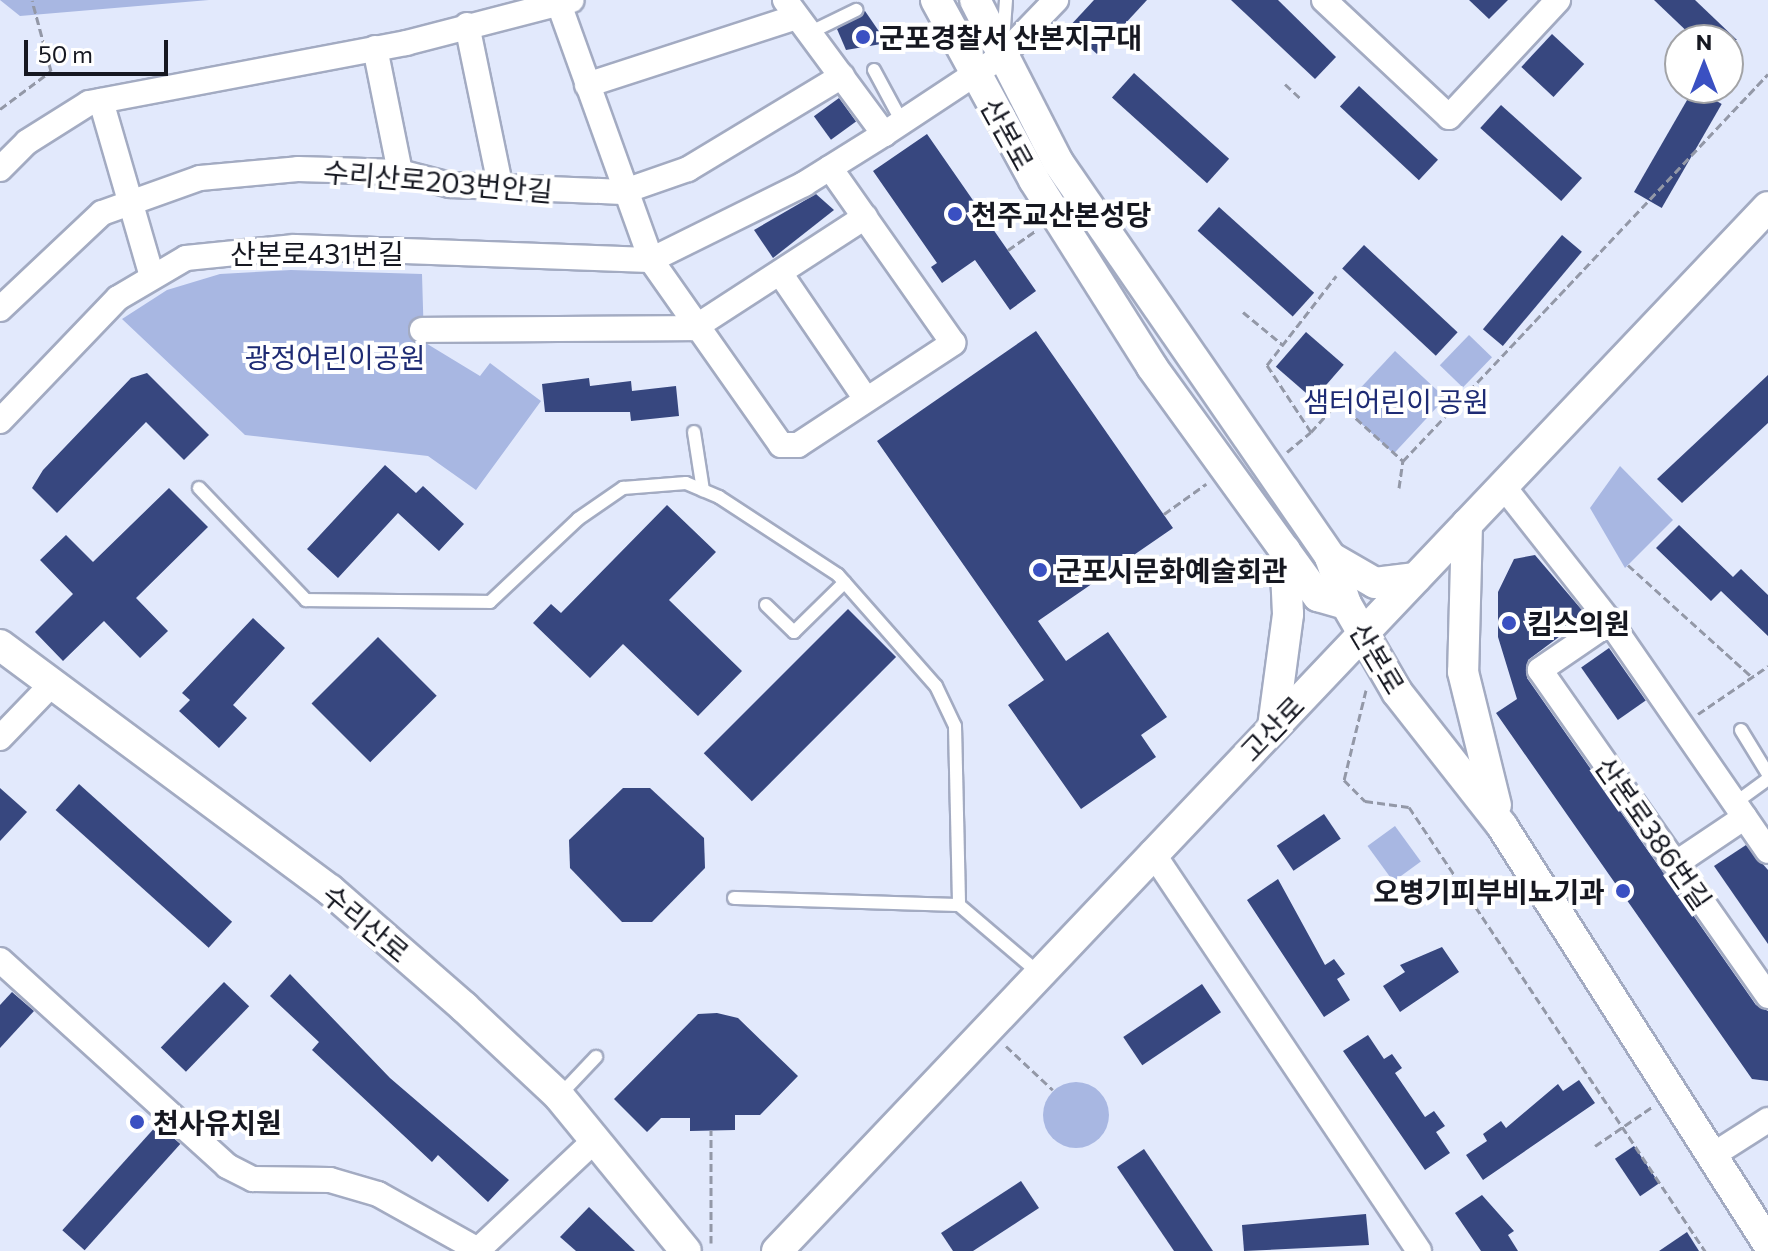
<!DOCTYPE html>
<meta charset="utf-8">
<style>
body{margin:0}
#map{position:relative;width:1768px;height:1251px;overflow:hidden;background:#e2e9fc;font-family:Commissioner,"Noto Sans KR",sans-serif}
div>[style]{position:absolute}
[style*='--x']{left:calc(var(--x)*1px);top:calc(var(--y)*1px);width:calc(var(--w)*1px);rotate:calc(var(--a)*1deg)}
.green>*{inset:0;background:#a8b7e2;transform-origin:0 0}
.round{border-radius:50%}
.building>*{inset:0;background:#37477f;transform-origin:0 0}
.path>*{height:3px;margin-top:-1.5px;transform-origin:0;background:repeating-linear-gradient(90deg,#9398a7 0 8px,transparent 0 12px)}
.roads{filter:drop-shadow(2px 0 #a3abc2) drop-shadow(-2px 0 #a3abc2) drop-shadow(0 2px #a3abc2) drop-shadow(0 -2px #a3abc2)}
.service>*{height:12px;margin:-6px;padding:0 6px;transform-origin:6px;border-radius:6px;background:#fff}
.minor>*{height:24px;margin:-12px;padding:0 12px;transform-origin:12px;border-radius:12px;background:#fff}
.tertiary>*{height:30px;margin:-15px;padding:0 15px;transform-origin:15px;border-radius:15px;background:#fff}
.dots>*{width:22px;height:22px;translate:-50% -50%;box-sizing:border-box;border:4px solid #fff;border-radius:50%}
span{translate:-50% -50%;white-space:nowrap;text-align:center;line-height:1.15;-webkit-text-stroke:8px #fff;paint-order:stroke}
.poi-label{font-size:28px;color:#161821;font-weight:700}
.left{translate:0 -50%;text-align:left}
.right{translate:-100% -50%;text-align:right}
.street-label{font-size:28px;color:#161821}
.park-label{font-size:28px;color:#1e2b74}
.north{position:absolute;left:1664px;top:24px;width:80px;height:80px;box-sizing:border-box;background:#fff;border:2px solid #a2a3a6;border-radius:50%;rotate:0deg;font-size:22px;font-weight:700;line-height:32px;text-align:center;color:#161821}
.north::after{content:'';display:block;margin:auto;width:28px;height:36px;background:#3a50c2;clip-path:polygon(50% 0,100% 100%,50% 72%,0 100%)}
.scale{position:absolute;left:24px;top:40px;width:144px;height:36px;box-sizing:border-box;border:4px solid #161821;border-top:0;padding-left:10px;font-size:24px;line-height:28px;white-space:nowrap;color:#161821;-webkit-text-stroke:6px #fff;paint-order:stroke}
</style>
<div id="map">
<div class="green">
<i style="clip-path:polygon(0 0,209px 0,20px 16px)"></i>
<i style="clip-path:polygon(291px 270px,422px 274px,424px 342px,480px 376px,490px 363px,541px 401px,476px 490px,428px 456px,245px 435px,122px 319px,167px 290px,220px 274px)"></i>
<i style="left:1469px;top:335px;width:32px;height:42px;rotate:44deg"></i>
<i style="left:1395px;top:351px;width:69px;height:76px;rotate:43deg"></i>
<i style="clip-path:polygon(1620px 466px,1673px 520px,1625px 568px,1590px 508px)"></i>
<i style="left:1395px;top:826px;width:44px;height:34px;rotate:54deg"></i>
<i class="round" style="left:1043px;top:1082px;width:66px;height:66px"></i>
</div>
<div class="building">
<i style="clip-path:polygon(1094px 0,1147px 0,1097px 54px,1068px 28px)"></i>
<i style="clip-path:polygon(1231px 0,1278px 0,1336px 57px,1315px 79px)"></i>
<i style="clip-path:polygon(1469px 0,1508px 0,1489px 19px)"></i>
<i style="clip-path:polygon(1654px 0,1695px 0,1737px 40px,1696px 40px)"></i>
<i style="clip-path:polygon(865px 11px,887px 43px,846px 50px,837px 29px)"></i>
<i style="left:1552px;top:34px;width:44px;height:45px;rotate:43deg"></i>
<i style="left:1134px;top:73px;width:128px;height:33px;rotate:42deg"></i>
<i style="left:1359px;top:86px;width:108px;height:28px;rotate:43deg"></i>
<i style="left:1694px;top:88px;width:32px;height:120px;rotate:30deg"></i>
<i style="left:839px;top:98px;width:29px;height:31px;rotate:54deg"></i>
<i style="left:1501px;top:105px;width:109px;height:31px;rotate:42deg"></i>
<i style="clip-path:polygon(927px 134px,1036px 291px,1010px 310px,975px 260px,942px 283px,931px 267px,937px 263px,873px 171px)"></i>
<i style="clip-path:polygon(816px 194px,834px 210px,773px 258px,754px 230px)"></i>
<i style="left:1219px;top:207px;width:128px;height:32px;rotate:42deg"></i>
<i style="left:1562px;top:235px;width:26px;height:123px;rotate:40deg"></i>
<i style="left:1364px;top:245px;width:128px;height:32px;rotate:43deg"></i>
<i style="clip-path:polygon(1036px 331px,1173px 528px,1038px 621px,1066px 661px,1108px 632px,1167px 717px,1141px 735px,1156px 757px,1081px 809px,1008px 705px,1044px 680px,877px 441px)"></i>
<i style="left:1306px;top:332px;width:50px;height:46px;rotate:41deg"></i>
<i style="clip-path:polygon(147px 373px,209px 435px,184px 460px,146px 422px,57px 513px,32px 488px,43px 470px,131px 378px)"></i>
<i style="clip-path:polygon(1768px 375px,1768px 423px,1682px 503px,1657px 479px)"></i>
<i style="clip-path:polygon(589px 378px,590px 386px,631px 381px,632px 391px,676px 386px,679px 416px,631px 421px,630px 412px,545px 412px,542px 384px)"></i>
<i style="clip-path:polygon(385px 465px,416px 493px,423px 486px,464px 524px,439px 551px,398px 513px,338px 578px,307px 549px)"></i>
<i style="clip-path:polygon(169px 488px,208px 527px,136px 598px,168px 631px,140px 658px,104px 621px,63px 661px,35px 632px,73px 594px,40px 560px,66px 535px,93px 562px)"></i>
<i style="clip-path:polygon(667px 505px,716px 552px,669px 600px,742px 671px,698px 716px,623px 644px,590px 678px,533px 623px,551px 604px,561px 613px)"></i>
<i style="clip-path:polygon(1679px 525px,1733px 577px,1741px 569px,1768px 595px,1768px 636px,1721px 591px,1711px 601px,1656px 548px)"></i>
<i style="clip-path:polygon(1535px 555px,1587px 616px,1528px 660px,1527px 678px,1756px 1005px,1768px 1011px,1768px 1081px,1752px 1079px,1496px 713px,1517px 699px,1498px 637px,1498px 592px,1514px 559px)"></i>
<i style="left:848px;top:609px;width:68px;height:204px;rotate:45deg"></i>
<i style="clip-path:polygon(253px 618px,285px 648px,233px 705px,247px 718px,219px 748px,179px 711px,190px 700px,182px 693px)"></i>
<i style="left:378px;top:637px;width:83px;height:94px;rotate:45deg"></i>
<i style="left:1609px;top:648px;width:64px;height:34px;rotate:55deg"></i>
<i style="left:79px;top:784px;width:206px;height:35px;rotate:42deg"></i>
<i style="clip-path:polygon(0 788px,27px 812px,0 841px)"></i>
<i style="clip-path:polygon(623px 788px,650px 788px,704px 838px,705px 868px,652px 922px,622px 922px,570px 868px,569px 840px)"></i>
<i style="left:1324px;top:814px;width:30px;height:57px;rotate:56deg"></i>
<i style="clip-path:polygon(1746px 845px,1768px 870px,1768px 944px,1714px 866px)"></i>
<i style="clip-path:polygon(1278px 879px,1325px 965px,1334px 959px,1345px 974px,1337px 979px,1350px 1000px,1324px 1017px,1247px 900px)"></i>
<i style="clip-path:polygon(1442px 947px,1459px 972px,1400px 1012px,1383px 986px,1405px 972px,1400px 965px)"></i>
<i style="clip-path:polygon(290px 974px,390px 1078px,509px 1180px,488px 1202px,438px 1155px,432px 1162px,312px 1050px,319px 1042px,270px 996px)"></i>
<i style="left:224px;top:982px;width:35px;height:91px;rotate:44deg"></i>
<i style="left:1202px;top:984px;width:34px;height:95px;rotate:56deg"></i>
<i style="clip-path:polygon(12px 992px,34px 1011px,0 1048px,0 1005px)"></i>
<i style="clip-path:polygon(717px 1013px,738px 1018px,798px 1076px,760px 1115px,735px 1115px,735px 1130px,690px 1131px,690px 1118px,661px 1118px,647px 1132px,614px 1099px,698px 1014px)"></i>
<i style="clip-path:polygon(1368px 1035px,1384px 1059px,1392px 1054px,1402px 1068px,1395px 1073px,1425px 1117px,1434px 1111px,1445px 1126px,1436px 1132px,1450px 1153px,1425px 1170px,1343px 1051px)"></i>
<i style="clip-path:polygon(1579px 1080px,1595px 1103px,1483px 1180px,1466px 1155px,1487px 1141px,1483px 1134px,1501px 1121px,1506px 1128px,1558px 1084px,1563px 1091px)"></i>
<i style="left:158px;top:1124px;width:30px;height:143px;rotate:42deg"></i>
<i style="left:1634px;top:1146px;width:45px;height:23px;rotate:56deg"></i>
<i style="clip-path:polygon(1144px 1149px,1213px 1251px,1174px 1251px,1117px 1167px)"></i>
<i style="clip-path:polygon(1021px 1181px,1039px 1208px,973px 1251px,953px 1251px,941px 1233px)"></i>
<i style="clip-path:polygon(1482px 1195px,1514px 1231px,1508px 1235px,1518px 1251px,1481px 1251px,1455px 1213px)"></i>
<i style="clip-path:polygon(589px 1207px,635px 1251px,576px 1251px,560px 1237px)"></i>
<i style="clip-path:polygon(1366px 1214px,1369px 1245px,1244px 1251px,1242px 1225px)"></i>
<i style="clip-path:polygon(1687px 1232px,1699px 1251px,1659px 1251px)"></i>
</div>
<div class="path">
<i style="--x:1285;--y:84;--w:22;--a:43"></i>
<i style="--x:0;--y:109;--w:64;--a:-36.7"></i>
<i style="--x:51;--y:71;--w:73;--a:-105"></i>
<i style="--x:1008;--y:250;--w:35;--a:-35"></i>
<i style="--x:1243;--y:312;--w:52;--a:39.5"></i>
<i style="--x:1311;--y:432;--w:40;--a:-48"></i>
<i style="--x:1338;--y:402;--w:88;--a:42.2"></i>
<i style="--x:1287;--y:452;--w:31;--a:-40"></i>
<i style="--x:1311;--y:432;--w:80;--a:-123.3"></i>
<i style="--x:1267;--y:365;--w:113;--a:-52.2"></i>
<i style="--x:1399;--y:488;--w:27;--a:-82"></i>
<i style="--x:1403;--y:461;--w:532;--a:-46.68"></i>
<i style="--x:1164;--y:514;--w:52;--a:-35.5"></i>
<i style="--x:1628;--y:565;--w:167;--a:42.1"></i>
<i style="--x:1366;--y:690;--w:93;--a:103.7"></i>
<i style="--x:1344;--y:780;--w:30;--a:45"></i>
<i style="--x:1365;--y:801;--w:44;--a:7.8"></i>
<i style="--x:1409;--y:807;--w:534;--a:56.31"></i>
<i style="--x:1698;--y:714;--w:85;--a:-34.4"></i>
<i style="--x:1006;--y:1046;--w:64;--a:43.1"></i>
<i style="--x:1595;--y:1146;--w:69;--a:-34.4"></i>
<i style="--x:711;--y:1243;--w:113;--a:-90"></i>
</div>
<div class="roads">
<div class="service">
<i style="--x:807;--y:34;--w:55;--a:-26.1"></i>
<i style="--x:1003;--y:41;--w:41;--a:-85.8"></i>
<i style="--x:874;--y:70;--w:59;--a:61.7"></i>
<i style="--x:694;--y:432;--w:59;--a:81.2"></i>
<i style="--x:199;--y:488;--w:155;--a:46.3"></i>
<i style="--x:306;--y:600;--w:184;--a:0.6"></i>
<i style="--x:490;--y:602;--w:121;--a:-43.3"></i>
<i style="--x:578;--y:519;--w:55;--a:-34.6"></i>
<i style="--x:623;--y:488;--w:63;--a:-4.5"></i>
<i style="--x:686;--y:483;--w:36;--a:23"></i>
<i style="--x:719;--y:497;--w:142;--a:33.2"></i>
<i style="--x:838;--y:575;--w:148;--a:48.6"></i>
<i style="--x:936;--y:686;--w:44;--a:64.6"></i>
<i style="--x:955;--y:726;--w:179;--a:88.7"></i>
<i style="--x:959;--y:905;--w:106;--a:40.4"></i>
<i style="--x:766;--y:605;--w:39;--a:44"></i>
<i style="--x:794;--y:632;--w:71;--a:-44.4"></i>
<i style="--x:1741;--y:730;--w:52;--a:58.5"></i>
<i style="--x:1735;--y:803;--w:41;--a:-36"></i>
<i style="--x:734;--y:898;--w:225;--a:1.8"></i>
<i style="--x:559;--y:1096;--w:54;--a:-46.5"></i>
</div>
<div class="minor">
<i style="--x:785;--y:0;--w:167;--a:53.5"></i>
<i style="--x:1324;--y:0;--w:171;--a:43.1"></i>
<i style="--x:1449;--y:117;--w:160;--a:-47"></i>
<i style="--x:559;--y:4;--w:272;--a:70.2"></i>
<i style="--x:651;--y:260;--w:226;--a:54.9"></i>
<i style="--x:781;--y:445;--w:17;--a:0"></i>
<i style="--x:798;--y:445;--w:186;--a:-33.3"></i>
<i style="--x:953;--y:343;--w:214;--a:-125.1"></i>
<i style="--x:467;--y:25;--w:167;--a:78.3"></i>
<i style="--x:375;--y:48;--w:126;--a:78.6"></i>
<i style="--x:587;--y:85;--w:217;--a:-18"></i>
<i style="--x:101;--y:101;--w:179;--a:73.8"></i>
<i style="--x:0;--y:169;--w:38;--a:-45"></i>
<i style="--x:27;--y:142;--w:73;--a:-32.2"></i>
<i style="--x:89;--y:103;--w:323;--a:-10.7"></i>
<i style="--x:406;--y:43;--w:171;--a:-14.5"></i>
<i style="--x:780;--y:273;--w:153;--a:55.7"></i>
<i style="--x:0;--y:309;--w:140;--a:-43.3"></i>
<i style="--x:102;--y:213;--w:104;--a:-19.7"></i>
<i style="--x:200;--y:178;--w:98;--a:-5.2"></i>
<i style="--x:298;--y:169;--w:102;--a:1.7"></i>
<i style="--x:400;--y:172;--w:52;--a:14.6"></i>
<i style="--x:450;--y:185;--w:172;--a:2.3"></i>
<i style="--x:622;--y:192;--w:70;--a:-19.2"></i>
<i style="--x:688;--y:169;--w:180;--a:-31.1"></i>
<i style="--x:422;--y:330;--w:272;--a:-0.4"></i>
<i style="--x:694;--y:328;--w:204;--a:-33"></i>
<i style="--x:0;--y:421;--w:170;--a:-46.2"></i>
<i style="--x:118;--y:298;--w:79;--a:-30.5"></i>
<i style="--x:186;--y:258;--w:109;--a:-5.8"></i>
<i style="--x:294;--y:247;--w:357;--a:2.1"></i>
<i style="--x:651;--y:260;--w:171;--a:-26.4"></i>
<i style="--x:804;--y:184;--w:94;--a:-32"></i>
<i style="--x:884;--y:134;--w:141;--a:-33.5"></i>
<i style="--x:1002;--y:56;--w:78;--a:-46"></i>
<i style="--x:1503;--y:486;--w:173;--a:51.8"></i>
<i style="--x:1610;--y:622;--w:85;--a:145.6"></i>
<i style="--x:1540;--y:670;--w:398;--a:55"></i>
<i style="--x:1610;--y:622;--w:278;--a:55.4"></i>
<i style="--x:0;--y:738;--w:75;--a:-46.1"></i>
<i style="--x:1152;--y:852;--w:480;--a:56.2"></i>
<i style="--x:1675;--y:864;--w:84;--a:-33.9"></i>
<i style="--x:0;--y:960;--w:307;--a:42.2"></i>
<i style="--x:227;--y:1166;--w:29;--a:27"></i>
<i style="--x:253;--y:1179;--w:77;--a:0.7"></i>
<i style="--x:330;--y:1180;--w:50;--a:16.3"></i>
<i style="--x:378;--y:1194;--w:115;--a:29.2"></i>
<i style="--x:478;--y:1250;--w:161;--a:-43.2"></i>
<i style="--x:1710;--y:1157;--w:69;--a:-32.5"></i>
</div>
<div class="tertiary">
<i style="--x:936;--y:0;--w:205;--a:61.4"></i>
<i style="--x:1034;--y:180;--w:221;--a:57.7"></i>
<i style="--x:1152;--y:367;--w:283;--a:54.1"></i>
<i style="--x:1318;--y:596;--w:29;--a:16"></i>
<i style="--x:1346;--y:604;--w:102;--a:59.9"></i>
<i style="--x:1397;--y:692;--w:170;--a:51.9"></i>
<i style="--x:1502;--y:826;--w:495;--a:57.5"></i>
<i style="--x:975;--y:0;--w:182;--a:62.9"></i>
<i style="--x:1058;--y:162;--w:480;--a:55.4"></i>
<i style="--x:1330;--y:557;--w:50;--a:71.2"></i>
<i style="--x:1467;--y:524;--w:148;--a:91.5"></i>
<i style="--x:1463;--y:672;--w:137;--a:76.1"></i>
<i style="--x:1330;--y:557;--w:52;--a:30"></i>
<i style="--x:1375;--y:583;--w:41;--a:-7"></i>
<i style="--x:0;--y:645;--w:411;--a:36.6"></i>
<i style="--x:330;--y:890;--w:178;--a:41.1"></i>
<i style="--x:464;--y:1007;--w:130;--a:43.1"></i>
<i style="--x:559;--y:1096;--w:200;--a:50.7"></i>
<i style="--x:1273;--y:727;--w:114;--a:-82.4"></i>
<i style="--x:1288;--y:614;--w:64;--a:-92.7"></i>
<i style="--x:777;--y:1251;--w:1439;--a:-46.49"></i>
</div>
</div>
<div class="dots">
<i style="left:863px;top:37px;background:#3a50c2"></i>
<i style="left:955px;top:214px;background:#3a50c2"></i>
<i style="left:1040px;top:570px;background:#3a50c2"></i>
<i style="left:1509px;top:623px;background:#3a50c2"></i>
<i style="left:1623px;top:891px;background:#3a50c2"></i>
<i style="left:137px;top:1122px;background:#3a50c2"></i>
</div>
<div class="poi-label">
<span class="left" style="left:879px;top:37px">군포경찰서 산본지구대</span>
<span class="left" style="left:971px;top:214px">천주교산본성당</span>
<span class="left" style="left:1056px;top:570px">군포시문화예술회관</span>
<span class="left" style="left:1527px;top:623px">킴스의원</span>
<span class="right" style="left:1605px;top:891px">오병기피부비뇨기과</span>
<span class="left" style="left:153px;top:1122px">천사유치원</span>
</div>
<div class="street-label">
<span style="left:1008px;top:134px;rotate:61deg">산본로</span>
<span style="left:438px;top:181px;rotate:5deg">수리산로203번안길</span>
<span style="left:317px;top:253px">산본로431번길</span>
<span style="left:1378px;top:658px;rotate:59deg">산본로</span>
<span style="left:1272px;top:728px;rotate:-46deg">고산로</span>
<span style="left:1654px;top:833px;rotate:55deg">산본로386번길</span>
<span style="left:366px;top:923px;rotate:40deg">수리산로</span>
</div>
<div class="park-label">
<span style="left:335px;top:357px">광정어린이공원</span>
<span style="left:1396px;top:401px">샘터어린이 공원</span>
</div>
<div class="north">N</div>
<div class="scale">50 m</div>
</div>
